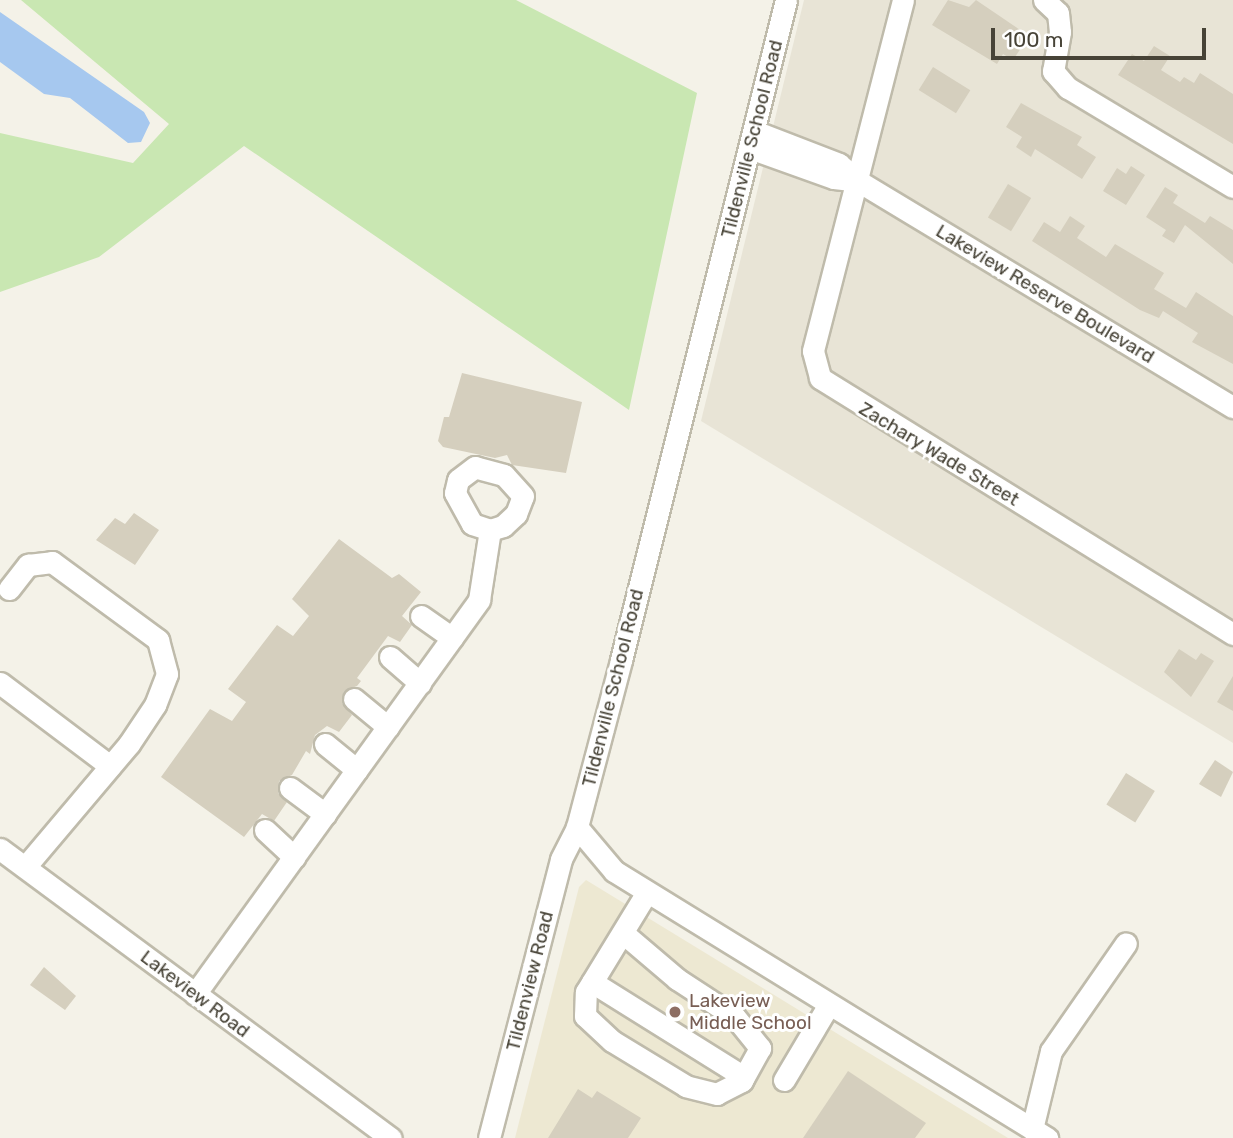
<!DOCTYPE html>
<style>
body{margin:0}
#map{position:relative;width:1233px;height:1138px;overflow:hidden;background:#f4f2e8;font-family:Rubik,sans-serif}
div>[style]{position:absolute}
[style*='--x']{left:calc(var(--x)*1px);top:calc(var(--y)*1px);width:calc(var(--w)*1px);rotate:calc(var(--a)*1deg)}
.residential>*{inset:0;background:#e8e4d6}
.education>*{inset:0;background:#ede8d2}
.green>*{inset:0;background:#c9e7b2}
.water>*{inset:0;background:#a6c8ef}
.building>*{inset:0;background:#d5cfbe;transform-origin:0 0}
.roads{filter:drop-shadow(2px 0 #bfbbab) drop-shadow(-2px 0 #bfbbab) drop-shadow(0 2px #bfbbab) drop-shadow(0 -2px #bfbbab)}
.minor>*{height:21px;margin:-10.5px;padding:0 10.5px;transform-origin:10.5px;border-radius:10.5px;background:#fff}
.dots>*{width:19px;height:19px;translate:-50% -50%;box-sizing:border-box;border:4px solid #fff;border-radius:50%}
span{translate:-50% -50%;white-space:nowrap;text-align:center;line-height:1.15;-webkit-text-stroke:6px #fff;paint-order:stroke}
.street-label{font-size:19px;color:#474337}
.education-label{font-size:19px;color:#785e54}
.left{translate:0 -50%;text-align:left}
.scale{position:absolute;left:991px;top:28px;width:215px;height:32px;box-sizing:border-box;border:4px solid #474337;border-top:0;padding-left:9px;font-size:21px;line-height:24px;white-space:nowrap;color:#474337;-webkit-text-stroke:5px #fff;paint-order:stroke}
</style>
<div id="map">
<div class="residential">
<i style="clip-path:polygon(804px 0,1233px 0,1233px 743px,701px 421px)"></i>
</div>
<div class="education">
<i style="clip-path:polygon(586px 880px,1008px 1138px,515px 1138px,579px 887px)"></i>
</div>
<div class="green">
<i style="clip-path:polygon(21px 0,516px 0,697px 93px,629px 410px,244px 146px,99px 257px,0 292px,0 133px,133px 163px,169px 124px)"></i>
</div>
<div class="water">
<i style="clip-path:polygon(0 12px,144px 112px,150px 123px,141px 142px,128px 143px,70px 98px,44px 94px,0 62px)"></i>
</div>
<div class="building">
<i style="clip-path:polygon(948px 0,969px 7px,976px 0,1029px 36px,1013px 60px,1003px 54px,997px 64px,932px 25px)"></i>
<i style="clip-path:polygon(1154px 46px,1170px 56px,1161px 70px,1180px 82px,1184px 77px,1194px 83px,1200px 73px,1233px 94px,1233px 144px,1118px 75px,1132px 54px,1144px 61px)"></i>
<i style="left:933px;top:67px;width:44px;height:27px;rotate:32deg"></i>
<i style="clip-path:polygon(1021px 103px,1082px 137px,1077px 145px,1096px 157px,1082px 179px,1035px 149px,1031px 157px,1016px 147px,1022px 137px,1006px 127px)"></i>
<i style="clip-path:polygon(1131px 166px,1145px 175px,1126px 205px,1103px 191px,1117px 168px,1126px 174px)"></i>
<i style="left:1008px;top:184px;width:27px;height:39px;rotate:31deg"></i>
<i style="clip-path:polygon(1165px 187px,1178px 195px,1173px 203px,1205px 223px,1210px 216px,1233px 230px,1233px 264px,1185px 225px,1174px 243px,1162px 236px,1166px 230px,1146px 217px)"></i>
<i style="clip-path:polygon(1070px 216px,1085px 226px,1077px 238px,1106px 257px,1115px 244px,1164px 273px,1154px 289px,1186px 308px,1196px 292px,1233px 316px,1233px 364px,1192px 342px,1198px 333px,1163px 311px,1159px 318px,1140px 310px,1032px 241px,1044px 222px,1060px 232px)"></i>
<i style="clip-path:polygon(462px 373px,582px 402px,566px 473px,512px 465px,507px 455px,495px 458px,443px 447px,438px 441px,444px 417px,449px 417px)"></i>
<i style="clip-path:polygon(134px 513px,159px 530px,135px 565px,96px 540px,115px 518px,125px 524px)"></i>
<i style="clip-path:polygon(339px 539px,392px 578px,399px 574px,421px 592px,402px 616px,412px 625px,400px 642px,388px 636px,357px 678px,361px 681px,357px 686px,344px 691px,342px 703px,352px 715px,339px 732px,327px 726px,315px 735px,310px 754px,306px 751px,292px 775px,279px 781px,278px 793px,287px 802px,274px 821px,262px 814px,244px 837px,161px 777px,210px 709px,232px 721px,246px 702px,228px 689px,277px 625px,293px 636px,309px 616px,292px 599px)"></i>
<i style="clip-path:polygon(1179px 649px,1196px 660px,1201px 653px,1214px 661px,1191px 697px,1164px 672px)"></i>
<i style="clip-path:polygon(1233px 676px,1233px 711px,1217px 702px)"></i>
<i style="clip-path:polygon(1215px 760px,1233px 772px,1221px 797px,1199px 784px)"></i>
<i style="left:1126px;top:773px;width:34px;height:37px;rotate:32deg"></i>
<i style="clip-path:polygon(44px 967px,76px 996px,65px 1010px,30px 985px)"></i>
<i style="clip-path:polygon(848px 1071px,926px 1123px,915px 1138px,803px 1138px)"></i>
<i style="clip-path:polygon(578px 1089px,592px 1098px,597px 1091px,641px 1118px,628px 1138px,548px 1138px)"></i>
</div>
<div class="roads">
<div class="minor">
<i style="--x:903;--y:0;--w:362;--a:104.4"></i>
<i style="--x:813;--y:351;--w:28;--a:75"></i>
<i style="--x:820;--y:378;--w:486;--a:31.8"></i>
<i style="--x:1044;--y:0;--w:19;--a:43"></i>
<i style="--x:1058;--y:13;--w:19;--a:84"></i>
<i style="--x:1060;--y:32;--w:40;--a:100"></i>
<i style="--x:1053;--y:71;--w:23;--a:49"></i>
<i style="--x:1068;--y:88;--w:192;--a:31"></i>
<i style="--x:754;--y:131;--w:91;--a:21.2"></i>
<i style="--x:839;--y:164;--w:25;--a:42"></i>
<i style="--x:858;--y:181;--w:438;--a:31.1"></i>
<i style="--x:750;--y:148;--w:89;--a:19.7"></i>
<i style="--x:834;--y:178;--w:24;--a:7"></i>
<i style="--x:9;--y:589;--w:31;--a:-52"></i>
<i style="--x:28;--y:565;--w:24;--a:-7"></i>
<i style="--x:52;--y:562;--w:132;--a:36.3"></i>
<i style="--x:158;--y:640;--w:35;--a:75"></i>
<i style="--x:167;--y:674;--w:33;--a:111"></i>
<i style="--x:155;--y:705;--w:47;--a:123.7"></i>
<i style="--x:129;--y:744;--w:161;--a:130.2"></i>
<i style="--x:421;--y:616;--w:38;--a:35"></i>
<i style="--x:390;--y:657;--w:40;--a:41"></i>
<i style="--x:0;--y:683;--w:138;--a:37"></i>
<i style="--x:354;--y:699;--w:44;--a:39.5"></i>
<i style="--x:325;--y:744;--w:41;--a:39.1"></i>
<i style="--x:290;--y:788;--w:44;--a:36.6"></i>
<i style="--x:577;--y:827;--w:57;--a:49.9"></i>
<i style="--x:614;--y:871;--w:509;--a:31.66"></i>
<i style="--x:265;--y:830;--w:40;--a:43"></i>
<i style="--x:0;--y:849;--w:486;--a:36.5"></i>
<i style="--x:623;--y:933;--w:71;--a:40.4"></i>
<i style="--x:677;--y:979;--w:69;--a:33.2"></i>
<i style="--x:735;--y:1017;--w:40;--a:51"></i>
<i style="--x:760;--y:1048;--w:38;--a:119"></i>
<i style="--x:742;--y:1081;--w:28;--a:153"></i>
<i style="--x:717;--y:1094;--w:32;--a:-166"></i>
<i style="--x:686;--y:1086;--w:87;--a:-148.7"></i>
<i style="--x:612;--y:1041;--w:37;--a:-137"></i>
<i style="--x:585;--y:1016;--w:24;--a:-88"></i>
<i style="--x:586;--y:992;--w:117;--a:-58.6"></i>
<i style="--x:592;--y:982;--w:179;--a:32"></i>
<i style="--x:195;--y:994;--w:486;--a:-54.2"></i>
<i style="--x:479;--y:600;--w:71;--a:-81.1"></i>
<i style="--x:490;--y:530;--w:14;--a:-17"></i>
<i style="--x:503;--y:526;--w:18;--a:-43"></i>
<i style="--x:516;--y:514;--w:19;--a:-69"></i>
<i style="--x:523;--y:496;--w:28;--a:-132"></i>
<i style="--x:504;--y:475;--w:30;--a:-165"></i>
<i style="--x:475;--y:467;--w:21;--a:143"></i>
<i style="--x:458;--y:480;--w:13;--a:103"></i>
<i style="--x:455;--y:493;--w:35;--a:61"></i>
<i style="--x:472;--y:524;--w:19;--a:18"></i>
<i style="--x:784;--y:1080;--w:86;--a:-59.3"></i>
<i style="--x:1032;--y:1129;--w:80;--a:-76.3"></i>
<i style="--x:1051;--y:1051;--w:131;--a:-55.2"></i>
<i style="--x:489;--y:1138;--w:288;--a:-75.5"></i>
<i style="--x:561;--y:859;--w:36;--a:-63"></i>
<i style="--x:577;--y:827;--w:173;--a:-75.2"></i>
<i style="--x:621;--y:660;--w:680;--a:-75.96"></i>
</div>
</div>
<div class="dots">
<i style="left:675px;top:1012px;background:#8d6e63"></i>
</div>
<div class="street-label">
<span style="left:752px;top:139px;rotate:-76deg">Tildenville School Road</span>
<span style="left:1045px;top:294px;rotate:31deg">Lakeview Reserve Boulevard</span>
<span style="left:939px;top:454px;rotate:31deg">Zachary Wade Street</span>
<span style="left:613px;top:688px;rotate:-76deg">Tildenville School Road</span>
<span style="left:530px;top:981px;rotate:-76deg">Tildenview Road</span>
<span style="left:195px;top:994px;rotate:37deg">Lakeview Road</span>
</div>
<div class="education-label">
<span class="left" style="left:689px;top:1012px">Lakeview<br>Middle School</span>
</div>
<div class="scale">100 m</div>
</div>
